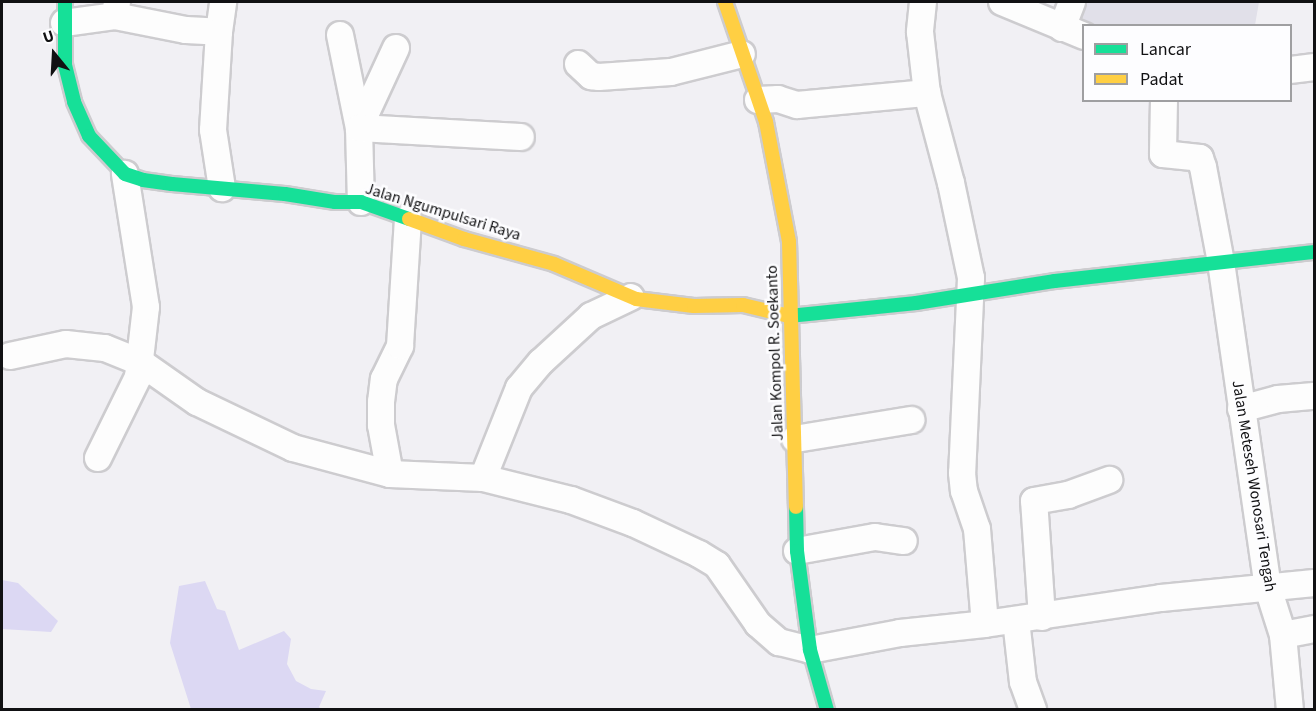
<!DOCTYPE html>
<style>
body{margin:0}
#map{position:relative;width:1316px;height:711px;overflow:hidden;background:#f1f0f4;font-family:"Source Sans 3",sans-serif}
div>[style]{position:absolute}
[style*='--x']{left:calc(var(--x)*1px);top:calc(var(--y)*1px);width:calc(var(--w)*1px);rotate:calc(var(--a)*1deg)}
.built>*{inset:0;background:#e1e0e9}
.green>*{inset:0;background:#dcd8f3}
.roads{filter:drop-shadow(2px 0 #cdcccf) drop-shadow(-2px 0 #cdcccf) drop-shadow(0 2px #cdcccf) drop-shadow(0 -2px #cdcccf)}
.street>*{height:26px;margin:-13px;padding:0 13px;transform-origin:13px;border-radius:13px;background:#fdfdfd}
.fast>*{height:14px;margin:-7px;padding:0 7px;transform-origin:7px;border-radius:7px;background:#16e098}
.slow>*{height:14px;margin:-7px;padding:0 7px;transform-origin:7px;border-radius:7px;background:#ffcf43}
span{translate:-50% -50%;white-space:nowrap;text-align:center;line-height:1.15;-webkit-text-stroke:5px #fdfdff;paint-order:stroke}
.street-label{font-size:16px;color:#111113}
.frame{position:absolute;inset:0;border:3px solid #111113;pointer-events:none}
.legend{position:absolute;left:1082px;top:24px;width:210px;height:78px;box-sizing:border-box;background:#fdfdff;border:2px solid #9f9fa1;margin:0;padding:8px 10px;list-style:none;font-size:18px;color:#111113}
.legend li{display:flex;align-items:center;gap:12px;height:30px}
.legend b{width:30px;border:2px solid #9f9fa1}
.north{position:absolute;left:24px;top:24px;width:60px;height:60px;-webkit-text-stroke:4px #fdfdff;paint-order:stroke;rotate:342deg;font-size:16px;font-weight:700;line-height:24px;text-align:center;color:#111113}
.north::after{content:'';display:block;margin:auto;width:21px;height:27px;background:#111113;clip-path:polygon(50% 0,100% 100%,50% 72%,0 100%)}
</style>
<div id="map">
<div class="built">
<i style="clip-path:polygon(1075px 2px,1259px 2px,1255px 25px,1084px 26px,1067px 23px)"></i>
</div>
<div class="green">
<i style="clip-path:polygon(2px 580px,18px 583px,58px 621px,51px 632px,2px 629px)"></i>
<i style="clip-path:polygon(205px 581px,217px 609px,225px 611px,239px 650px,284px 631px,291px 639px,287px 664px,296px 681px,311px 689px,326px 691px,319px 707px,321px 709px,191px 709px,170px 643px,179px 586px)"></i>
</div>
<div class="roads">
<div class="street">
<i style="--x:117;--y:2;--w:14;--a:98"></i>
<i style="--x:115;--y:16;--w:72;--a:11.2"></i>
<i style="--x:186;--y:30;--w:33;--a:3"></i>
<i style="--x:219;--y:32;--w:30;--a:-82"></i>
<i style="--x:923;--y:2;--w:30;--a:96"></i>
<i style="--x:920;--y:32;--w:61;--a:83.5"></i>
<i style="--x:927;--y:93;--w:93;--a:75.1"></i>
<i style="--x:951;--y:183;--w:97;--a:78.1"></i>
<i style="--x:971;--y:278;--w:195;--a:92.6"></i>
<i style="--x:962;--y:473;--w:18;--a:84"></i>
<i style="--x:964;--y:491;--w:40;--a:71.1"></i>
<i style="--x:977;--y:529;--w:95;--a:85.2"></i>
<i style="--x:1002;--y:2;--w:89;--a:22.5"></i>
<i style="--x:64;--y:23;--w:51;--a:-7.8"></i>
<i style="--x:1062;--y:28;--w:28;--a:-69"></i>
<i style="--x:219;--y:32;--w:98;--a:93.5"></i>
<i style="--x:213;--y:130;--w:59;--a:81.2"></i>
<i style="--x:340;--y:35;--w:95;--a:78.5"></i>
<i style="--x:359;--y:128;--w:74;--a:88.5"></i>
<i style="--x:396;--y:48;--w:88;--a:114.8"></i>
<i style="--x:359;--y:128;--w:162;--a:3.2"></i>
<i style="--x:578;--y:64;--w:18;--a:43"></i>
<i style="--x:591;--y:76;--w:8;--a:7"></i>
<i style="--x:599;--y:77;--w:72;--a:-4"></i>
<i style="--x:671;--y:72;--w:73;--a:-14.2"></i>
<i style="--x:1290;--y:70;--w:24;--a:-7"></i>
<i style="--x:758;--y:100;--w:20;--a:-3"></i>
<i style="--x:778;--y:99;--w:20;--a:18"></i>
<i style="--x:797;--y:105;--w:131;--a:-5.3"></i>
<i style="--x:1164;--y:100;--w:54;--a:91.1"></i>
<i style="--x:1163;--y:154;--w:37;--a:6"></i>
<i style="--x:1200;--y:158;--w:9;--a:72"></i>
<i style="--x:1203;--y:167;--w:97;--a:79.3"></i>
<i style="--x:1221;--y:262;--w:329;--a:81.8"></i>
<i style="--x:1268;--y:588;--w:49;--a:72.3"></i>
<i style="--x:1283;--y:635;--w:75;--a:84.7"></i>
<i style="--x:10;--y:356;--w:57;--a:-12.1"></i>
<i style="--x:66;--y:344;--w:39;--a:6"></i>
<i style="--x:105;--y:348;--w:38;--a:22"></i>
<i style="--x:140;--y:362;--w:70;--a:35.1"></i>
<i style="--x:197;--y:402;--w:106;--a:25.6"></i>
<i style="--x:293;--y:448;--w:100;--a:15"></i>
<i style="--x:390;--y:474;--w:93;--a:2.5"></i>
<i style="--x:483;--y:478;--w:91;--a:14"></i>
<i style="--x:571;--y:500;--w:66;--a:20.4"></i>
<i style="--x:633;--y:523;--w:73;--a:25.2"></i>
<i style="--x:699;--y:554;--w:21;--a:31"></i>
<i style="--x:717;--y:565;--w:72;--a:55.2"></i>
<i style="--x:758;--y:624;--w:28;--a:41"></i>
<i style="--x:779;--y:642;--w:32;--a:14"></i>
<i style="--x:810;--y:650;--w:92;--a:-10.7"></i>
<i style="--x:900;--y:633;--w:85;--a:-6"></i>
<i style="--x:985;--y:624;--w:178;--a:-8.4"></i>
<i style="--x:1161;--y:598;--w:154;--a:-5.6"></i>
<i style="--x:1241;--y:409;--w:38;--a:-15"></i>
<i style="--x:1278;--y:399;--w:36;--a:-5"></i>
<i style="--x:795;--y:439;--w:118;--a:-9.3"></i>
<i style="--x:98;--y:458;--w:90;--a:-63.7"></i>
<i style="--x:138;--y:377;--w:70;--a:-83.5"></i>
<i style="--x:146;--y:307;--w:135;--a:-99"></i>
<i style="--x:390;--y:474;--w:50;--a:-100.4"></i>
<i style="--x:381;--y:425;--w:23;--a:-90"></i>
<i style="--x:381;--y:402;--w:23;--a:-83"></i>
<i style="--x:384;--y:379;--w:37;--a:-64"></i>
<i style="--x:400;--y:346;--w:128;--a:-86.4"></i>
<i style="--x:483;--y:478;--w:97;--a:-68.2"></i>
<i style="--x:519;--y:388;--w:34;--a:-50"></i>
<i style="--x:541;--y:362;--w:68;--a:-42.6"></i>
<i style="--x:591;--y:316;--w:44;--a:-25.4"></i>
<i style="--x:797;--y:551;--w:79;--a:-10.2"></i>
<i style="--x:875;--y:537;--w:29;--a:8"></i>
<i style="--x:1042;--y:617;--w:116;--a:-93.9"></i>
<i style="--x:1034;--y:501;--w:35;--a:-10"></i>
<i style="--x:1068;--y:495;--w:44;--a:-20.1"></i>
<i style="--x:1016;--y:620;--w:62;--a:83.6"></i>
<i style="--x:1023;--y:682;--w:30;--a:70"></i>
<i style="--x:1283;--y:635;--w:32;--a:-11"></i>
</div>
<div class="fast">
<i style="--x:65;--y:2;--w:63;--a:90"></i>
<i style="--x:65;--y:65;--w:38;--a:76"></i>
<i style="--x:74;--y:102;--w:37;--a:66"></i>
<i style="--x:89;--y:136;--w:52;--a:46.5"></i>
<i style="--x:125;--y:174;--w:19;--a:18"></i>
<i style="--x:143;--y:180;--w:29;--a:8"></i>
<i style="--x:172;--y:184;--w:113;--a:5.1"></i>
<i style="--x:285;--y:194;--w:51;--a:9.1"></i>
<i style="--x:335;--y:202;--w:26;--a:0"></i>
<i style="--x:361;--y:202;--w:51;--a:19.5"></i>
<i style="--x:789;--y:316;--w:128;--a:-5.8"></i>
<i style="--x:916;--y:303;--w:141;--a:-9"></i>
<i style="--x:1055;--y:281;--w:261;--a:-6.4"></i>
<i style="--x:796;--y:507;--w:44;--a:88.7"></i>
<i style="--x:797;--y:551;--w:100;--a:82.5"></i>
<i style="--x:810;--y:650;--w:62;--a:74.2"></i>
</div>
<div class="slow">
<i style="--x:725;--y:2;--w:127;--a:71.1"></i>
<i style="--x:766;--y:122;--w:122;--a:79.1"></i>
<i style="--x:789;--y:242;--w:265;--a:88.5"></i>
<i style="--x:409;--y:219;--w:59;--a:20"></i>
<i style="--x:464;--y:239;--w:93;--a:15.5"></i>
<i style="--x:554;--y:264;--w:89;--a:23.1"></i>
<i style="--x:636;--y:299;--w:58;--a:6.9"></i>
<i style="--x:694;--y:306;--w:49;--a:-1.2"></i>
<i style="--x:743;--y:305;--w:47;--a:13.4"></i>
</div>
</div>
<div class="street-label">
<span style="left:443px;top:212px;rotate:17deg">Jalan Ngumpulsari Raya</span>
<span style="left:775px;top:353px;rotate:-92deg">Jalan Kompol R. Soekanto</span>
<span style="left:1254px;top:486px;rotate:81deg">Jalan Meteseh Wonosari Tengah</span>
</div>
<div class="frame"></div>
<ul class="legend">
<li><b style="height:8px;background:#16e098"></b>Lancar</li>
<li><b style="height:8px;background:#ffcf43"></b>Padat</li>
</ul>
<div class="north">U</div>
</div>
